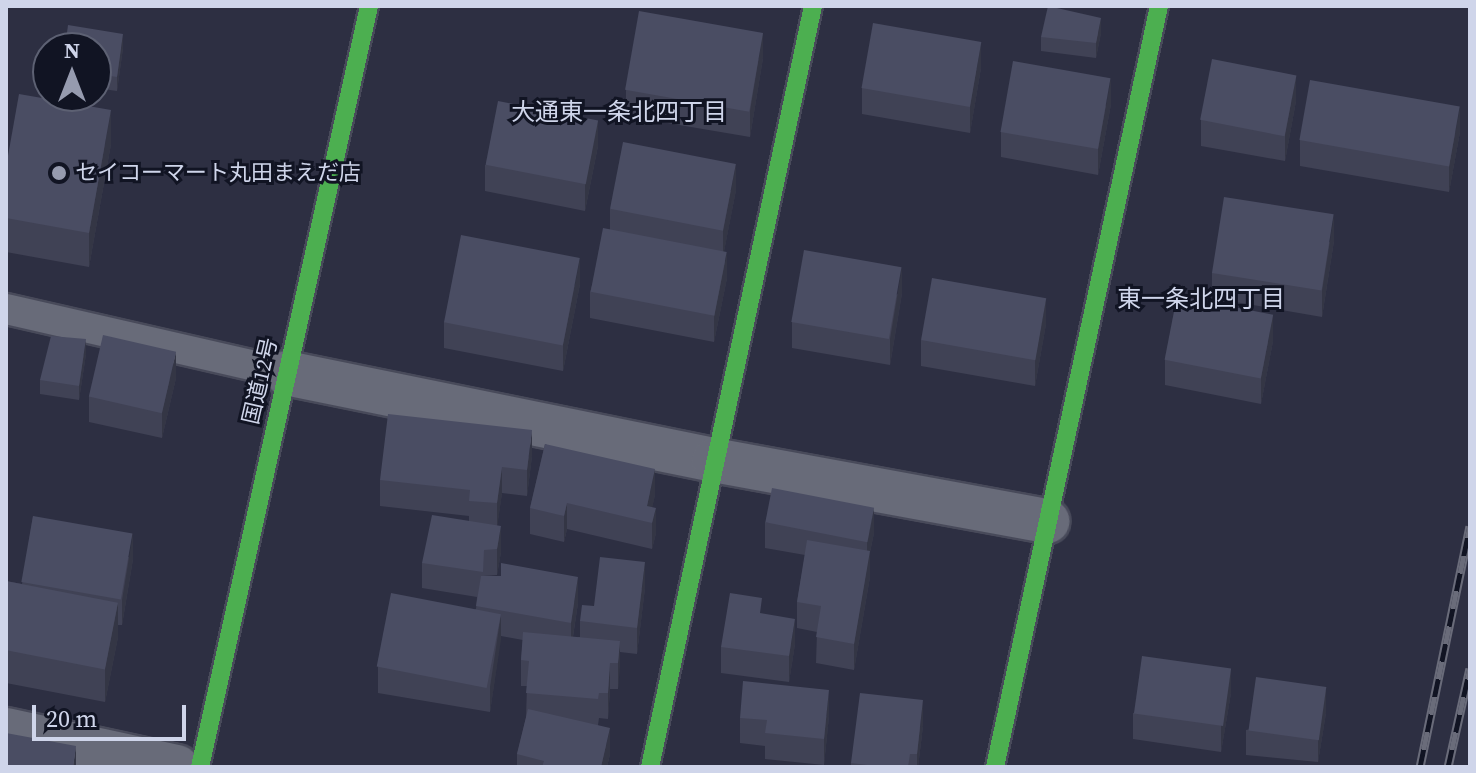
<!DOCTYPE html>
<meta charset="utf-8">
<style>
body{margin:0}
#map{position:relative;width:1476px;height:773px;overflow:hidden;background:#2d2f42;font-family:"Source Serif 4","Noto Sans JP",serif}
div>[style]{position:absolute}
[style*='--x']{left:calc(var(--x)*1px);top:calc(var(--y)*1px);width:calc(var(--w)*1px);rotate:calc(var(--a)*1deg)}
.roads{filter:drop-shadow(2px 0 #484a5a) drop-shadow(-2px 0 #484a5a) drop-shadow(0 2px #484a5a) drop-shadow(0 -2px #484a5a)}
.lane>*{height:30px;margin:-15px;padding:0 15px;transform-origin:15px;border-radius:15px;background:#686b79}
.street>*{height:44px;margin:-22px;padding:0 22px;transform-origin:22px;border-radius:22px;background:#686b79}
.fast>*{height:18px;margin:-9px;padding:0 9px;transform-origin:9px;border-radius:9px;background:#4caf50}
.rail>*{height:9px;margin-top:-4.5px;transform-origin:0;background:repeating-linear-gradient(90deg,#111423 0 18px,#6a6c7a 0 36px);box-sizing:border-box;border-block:2px solid #6a6c7a}
.wall>*{inset:0;background:#404255}
.shaded-wall>*{inset:0;background:#343645}
.building>*{inset:0;background:#4a4d63;transform-origin:0 0}
.dots>*{width:22px;height:22px;translate:-50% -50%;box-sizing:border-box;border:4px solid #111423;border-radius:50%}
span{translate:-50% -50%;white-space:nowrap;text-align:center;line-height:1.15;-webkit-text-stroke:6px #111423;paint-order:stroke}
.poi-label{font-size:22px;color:#cfd5ea}
.left{translate:0 -50%;text-align:left}
.street-label{font-size:22px;color:#cfd5ea}
.neighbourhood-label{font-size:24px;color:#cfd5ea}
.frame{position:absolute;inset:0;border:8px solid #cfd5ea;pointer-events:none}
.north{position:absolute;left:32px;top:32px;width:80px;height:80px;box-sizing:border-box;background:#111423;border:2px solid #5d6173;border-radius:50%;rotate:0deg;font-size:22px;font-weight:700;line-height:32px;text-align:center;color:#cfd5ea}
.north::after{content:'';display:block;margin:auto;width:28px;height:36px;background:#969baf;clip-path:polygon(50% 0,100% 100%,50% 72%,0 100%)}
.scale{position:absolute;left:32px;top:705px;width:154px;height:36px;box-sizing:border-box;border:4px solid #cfd5ea;border-top:0;padding-left:10px;font-size:24px;line-height:28px;white-space:nowrap;color:#cfd5ea;-webkit-text-stroke:6px #111423;paint-order:stroke}
</style>
<div id="map">
<div class="roads">
<div class="lane">
<i style="--x:6;--y:309;--w:287;--a:12.9"></i>
</div>
<div class="street">
<i style="--x:286;--y:373;--w:437;--a:11.5"></i>
<i style="--x:714;--y:460;--w:339;--a:10.4"></i>
<i style="--x:6;--y:730;--w:175;--a:12.2"></i>
</div>
<div class="fast">
<i style="--x:200;--y:767;--w:780;--a:-77.48"></i>
<i style="--x:650;--y:767;--w:778;--a:-77.91"></i>
<i style="--x:995;--y:767;--w:778;--a:-77.84"></i>
</div>
</div>
<div class="rail">
<i style="--x:1420;--y:767;--w:246;--a:-78.3"></i>
<i style="--x:1448;--y:767;--w:101;--a:-77.5"></i>
</div>
<div class="wall">
<i style="clip-path:polygon(1101px 33px,1096px 58px,1041px 51px,1041px 37px)"></i>
<i style="clip-path:polygon(96px 48px,123px 48px,117px 91px,96px 88px)"></i>
<i style="clip-path:polygon(763px 58px,750px 137px,626px 116px,626px 90px)"></i>
<i style="clip-path:polygon(981px 68px,970px 133px,862px 114px,862px 88px)"></i>
<i style="clip-path:polygon(1296px 101px,1285px 161px,1201px 146px,1201px 120px)"></i>
<i style="clip-path:polygon(1111px 104px,1098px 175px,1001px 157px,1001px 132px)"></i>
<i style="clip-path:polygon(1460px 132px,1449px 192px,1300px 166px,1300px 140px)"></i>
<i style="clip-path:polygon(111px 144px,89px 267px,6px 252px,6px 167px)"></i>
<i style="clip-path:polygon(598px 146px,585px 211px,485px 191px,485px 165px)"></i>
<i style="clip-path:polygon(736px 190px,724px 251px,727px 278px,714px 342px,590px 318px,590px 292px,610px 229px,610px 209px)"></i>
<i style="clip-path:polygon(1334px 241px,1322px 317px,1212px 298px,1212px 273px)"></i>
<i style="clip-path:polygon(580px 284px,563px 371px,444px 348px,444px 322px)"></i>
<i style="clip-path:polygon(902px 293px,890px 365px,792px 348px,792px 322px)"></i>
<i style="clip-path:polygon(1046px 324px,1035px 386px,921px 366px,921px 340px)"></i>
<i style="clip-path:polygon(1273px 341px,1261px 404px,1165px 385px,1165px 360px)"></i>
<i style="clip-path:polygon(86px 354px,79px 400px,40px 394px,40px 380px)"></i>
<i style="clip-path:polygon(176px 378px,162px 438px,89px 422px,89px 396px)"></i>
<i style="clip-path:polygon(545px 444px,655px 495px,652px 507px,656px 533px,652px 549px,567px 529px,564px 542px,530px 534px,530px 508px)"></i>
<i style="clip-path:polygon(532px 456px,527px 496px,502px 493px,497px 526px,501px 552px,497px 575px,484px 576px,578px 603px,573px 637px,580px 637px,580px 621px,594px 606px,645px 588px,637px 654px,620px 652px,618px 689px,610px 689px,608px 719px,599px 718px,598px 725px,610px 754px,607px 767px,517px 767px,517px 754px,526px 718px,527px 686px,521px 686px,521px 660px,523px 640px,501px 636px,490px 712px,378px 693px,378px 667px,476px 609px,477px 597px,422px 588px,422px 563px,469px 521px,469px 516px,380px 506px,380px 480px)"></i>
<i style="clip-path:polygon(33px 516px,133px 559px,122px 625px,118px 625px,118px 637px,105px 702px,6px 683px,6px 581px,22px 584px)"></i>
<i style="clip-path:polygon(765px 522px,874px 533px,870px 552px,870px 577px,854px 670px,816px 663px,817px 632px,797px 628px,797px 602px,805px 555px,765px 548px)"></i>
<i style="clip-path:polygon(795px 644px,789px 682px,721px 673px,721px 647px)"></i>
<i style="clip-path:polygon(1231px 693px,1221px 752px,1133px 739px,1133px 713px)"></i>
<i style="clip-path:polygon(1326px 713px,1318px 762px,1246px 755px,1246px 730px)"></i>
<i style="clip-path:polygon(829px 716px,824px 765px,765px 759px,765px 746px,740px 743px,740px 718px)"></i>
<i style="clip-path:polygon(923px 726px,918px 767px,851px 767px,851px 763px)"></i>
</div>
<div class="shaded-wall">
<i style="clip-path:polygon(1101px 18px,1101px 33px,1096px 58px,1096px 43px)"></i>
<i style="clip-path:polygon(763px 32px,763px 58px,750px 137px,750px 111px)"></i>
<i style="clip-path:polygon(123px 34px,123px 48px,117px 91px,117px 77px)"></i>
<i style="clip-path:polygon(981px 42px,981px 68px,970px 133px,970px 107px)"></i>
<i style="clip-path:polygon(1296px 75px,1296px 101px,1285px 161px,1285px 135px)"></i>
<i style="clip-path:polygon(1111px 78px,1111px 104px,1098px 175px,1098px 149px)"></i>
<i style="clip-path:polygon(1460px 107px,1460px 132px,1449px 192px,1449px 166px)"></i>
<i style="clip-path:polygon(111px 110px,111px 144px,89px 267px,89px 233px)"></i>
<i style="clip-path:polygon(598px 120px,598px 146px,585px 211px,585px 185px)"></i>
<i style="clip-path:polygon(736px 164px,736px 190px,723px 257px,723px 231px)"></i>
<i style="clip-path:polygon(1334px 215px,1334px 241px,1322px 317px,1322px 291px)"></i>
<i style="clip-path:polygon(727px 252px,727px 278px,714px 342px,714px 317px)"></i>
<i style="clip-path:polygon(580px 258px,580px 284px,563px 371px,563px 345px)"></i>
<i style="clip-path:polygon(902px 267px,902px 293px,890px 365px,890px 339px)"></i>
<i style="clip-path:polygon(1046px 298px,1046px 324px,1035px 386px,1035px 360px)"></i>
<i style="clip-path:polygon(1273px 315px,1273px 341px,1261px 404px,1261px 378px)"></i>
<i style="clip-path:polygon(86px 339px,86px 354px,79px 400px,79px 386px)"></i>
<i style="clip-path:polygon(176px 352px,176px 378px,162px 438px,162px 412px)"></i>
<i style="clip-path:polygon(532px 430px,532px 456px,527px 496px,527px 470px)"></i>
<i style="clip-path:polygon(502px 467px,502px 493px,497px 529px,497px 503px)"></i>
<i style="clip-path:polygon(655px 469px,655px 495px,649px 522px,647px 506px)"></i>
<i style="clip-path:polygon(567px 503px,567px 529px,564px 542px,564px 516px)"></i>
<i style="clip-path:polygon(656px 508px,656px 533px,652px 549px,652px 523px)"></i>
<i style="clip-path:polygon(874px 508px,874px 533px,870px 552px,870px 577px,854px 670px,854px 644px,867px 567px,867px 541px)"></i>
<i style="clip-path:polygon(501px 526px,501px 552px,497px 575px,497px 549px)"></i>
<i style="clip-path:polygon(133px 533px,133px 559px,122px 625px,122px 600px)"></i>
<i style="clip-path:polygon(645px 562px,645px 588px,637px 654px,637px 628px)"></i>
<i style="clip-path:polygon(578px 577px,578px 603px,571px 649px,571px 623px)"></i>
<i style="clip-path:polygon(118px 603px,118px 637px,105px 702px,105px 668px)"></i>
<i style="clip-path:polygon(501px 614px,501px 640px,490px 712px,490px 687px)"></i>
<i style="clip-path:polygon(795px 619px,795px 644px,789px 682px,789px 656px)"></i>
<i style="clip-path:polygon(620px 641px,620px 667px,618px 689px,618px 663px)"></i>
<i style="clip-path:polygon(610px 663px,610px 689px,608px 719px,608px 693px)"></i>
<i style="clip-path:polygon(1231px 668px,1231px 693px,1221px 752px,1221px 726px)"></i>
<i style="clip-path:polygon(1326px 687px,1326px 713px,1318px 762px,1318px 736px)"></i>
<i style="clip-path:polygon(829px 690px,829px 716px,824px 765px,824px 739px)"></i>
<i style="clip-path:polygon(923px 700px,923px 726px,918px 767px,917px 767px,917px 754px)"></i>
<i style="clip-path:polygon(610px 728px,610px 754px,607px 767px,601px 767px)"></i>
<i style="clip-path:polygon(76px 746px,76px 767px,73px 767px)"></i>
</div>
<div class="building">
<i style="clip-path:polygon(1048px 6px,1101px 18px,1096px 43px,1041px 37px)"></i>
<i style="left:639px;top:11px;width:126px;height:80px;rotate:10deg"></i>
<i style="left:873px;top:23px;width:110px;height:66px;rotate:10deg"></i>
<i style="clip-path:polygon(68px 25px,123px 34px,117px 77px,96px 74px,96px 48px,65px 48px)"></i>
<i style="left:1212px;top:59px;width:86px;height:62px;rotate:11deg"></i>
<i style="left:1013px;top:61px;width:99px;height:72px;rotate:10deg"></i>
<i style="left:1310px;top:80px;width:152px;height:61px;rotate:10deg"></i>
<i style="clip-path:polygon(19px 94px,111px 110px,89px 233px,6px 218px,6px 167px)"></i>
<i style="left:498px;top:101px;width:102px;height:65px;rotate:11deg"></i>
<i style="left:623px;top:142px;width:115px;height:68px;rotate:11deg"></i>
<i style="left:1224px;top:197px;width:111px;height:77px;rotate:9deg"></i>
<i style="left:603px;top:228px;width:126px;height:65px;rotate:11deg"></i>
<i style="left:461px;top:235px;width:121px;height:89px;rotate:11deg"></i>
<i style="left:804px;top:250px;width:99px;height:73px;rotate:10deg"></i>
<i style="left:932px;top:278px;width:116px;height:63px;rotate:10deg"></i>
<i style="left:1177px;top:296px;width:98px;height:65px;rotate:11deg"></i>
<i style="left:103px;top:335px;width:75px;height:63px;rotate:13deg"></i>
<i style="clip-path:polygon(51px 336px,86px 339px,79px 386px,40px 380px)"></i>
<i style="clip-path:polygon(388px 414px,532px 430px,527px 470px,502px 467px,497px 503px,469px 501px,470px 490px,380px 480px)"></i>
<i style="clip-path:polygon(545px 444px,655px 469px,647px 506px,656px 508px,652px 523px,567px 503px,564px 516px,530px 508px)"></i>
<i style="left:772px;top:488px;width:104px;height:35px;rotate:11deg"></i>
<i style="clip-path:polygon(432px 515px,501px 526px,497px 549px,484px 550px,483px 572px,422px 563px)"></i>
<i style="left:33px;top:516px;width:101px;height:67px;rotate:10deg"></i>
<i style="clip-path:polygon(807px 540px,870px 551px,854px 644px,816px 637px,821px 606px,797px 602px)"></i>
<i style="clip-path:polygon(600px 557px,645px 562px,637px 628px,580px 621px,582px 605px,594px 606px)"></i>
<i style="clip-path:polygon(501px 563px,578px 577px,571px 623px,476px 606px,481px 576px,501px 576px)"></i>
<i style="left:6px;top:581px;width:114px;height:68px;rotate:11deg"></i>
<i style="left:391px;top:593px;width:112px;height:75px;rotate:11deg"></i>
<i style="clip-path:polygon(730px 593px,762px 598px,760px 613px,795px 619px,789px 656px,721px 647px)"></i>
<i style="clip-path:polygon(523px 632px,620px 641px,618px 663px,610px 663px,608px 693px,599px 693px,598px 699px,526px 693px,529px 661px,521px 660px)"></i>
<i style="left:1142px;top:656px;width:90px;height:58px;rotate:8deg"></i>
<i style="left:1256px;top:677px;width:71px;height:54px;rotate:8deg"></i>
<i style="clip-path:polygon(743px 681px,829px 690px,824px 739px,765px 733px,767px 720px,740px 718px)"></i>
<i style="clip-path:polygon(860px 693px,923px 700px,917px 754px,910px 754px,908px 767px,883px 767px,851px 763px)"></i>
<i style="clip-path:polygon(528px 709px,610px 728px,601px 767px,542px 767px,544px 761px,517px 754px)"></i>
<i style="clip-path:polygon(6px 733px,76px 746px,73px 767px,6px 767px)"></i>
</div>
<div class="dots">
<i style="left:59px;top:173px;background:#969baf"></i>
</div>
<div class="poi-label">
<span class="left" style="left:75px;top:173px">セイコーマート丸田まえだ店</span>
</div>
<div class="street-label">
<span style="left:260px;top:381px;rotate:-77deg">国道12号</span>
</div>
<div class="neighbourhood-label">
<span style="left:619px;top:112px">大通東一条北四丁目</span>
<span style="left:1201px;top:299px">東一条北四丁目</span>
</div>
<div class="frame"></div>
<div class="north">N</div>
<div class="scale">20 m</div>
</div>
